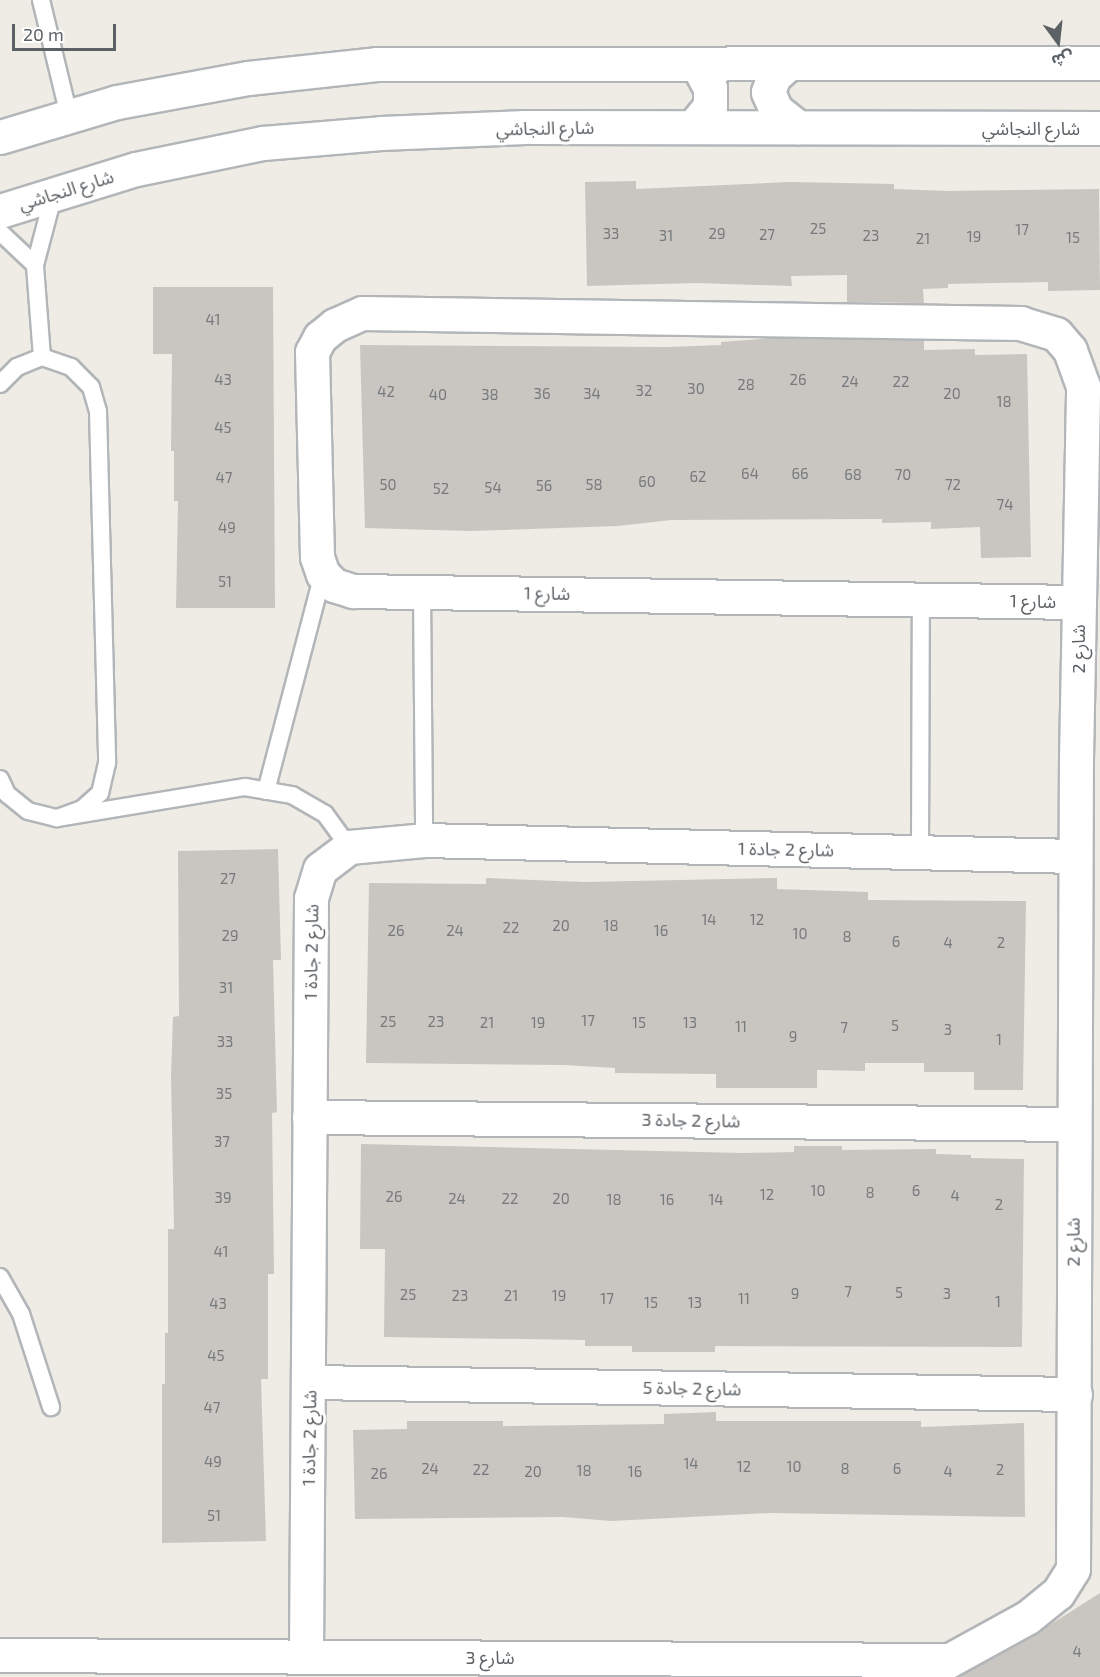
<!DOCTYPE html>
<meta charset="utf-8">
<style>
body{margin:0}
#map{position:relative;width:1100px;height:1677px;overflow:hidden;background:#efebe5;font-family:"Exo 2","Noto Sans Arabic",sans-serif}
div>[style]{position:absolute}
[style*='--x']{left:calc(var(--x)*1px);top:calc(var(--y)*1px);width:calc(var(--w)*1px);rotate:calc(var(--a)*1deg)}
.building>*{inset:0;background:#c9c6c1}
.roads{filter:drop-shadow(2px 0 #b2b6b9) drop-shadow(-2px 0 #b2b6b9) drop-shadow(0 2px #b2b6b9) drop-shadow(0 -2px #b2b6b9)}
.service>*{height:16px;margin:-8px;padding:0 8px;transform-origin:8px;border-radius:8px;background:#fff}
.minor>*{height:33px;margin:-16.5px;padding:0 16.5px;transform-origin:16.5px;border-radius:16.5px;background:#fff}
.secondary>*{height:33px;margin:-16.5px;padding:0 16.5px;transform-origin:16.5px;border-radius:16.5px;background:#fff}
span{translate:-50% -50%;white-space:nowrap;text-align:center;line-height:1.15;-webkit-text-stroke:6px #fff;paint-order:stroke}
.number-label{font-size:15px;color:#777a7c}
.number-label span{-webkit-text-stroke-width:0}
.street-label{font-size:18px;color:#5c6165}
.north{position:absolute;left:1028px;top:12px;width:60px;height:60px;-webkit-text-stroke:4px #fff;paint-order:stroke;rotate:165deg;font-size:16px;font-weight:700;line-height:24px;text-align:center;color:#5c6165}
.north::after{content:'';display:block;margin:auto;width:21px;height:27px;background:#5c6165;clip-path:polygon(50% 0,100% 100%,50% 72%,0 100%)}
.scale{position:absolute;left:12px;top:24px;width:104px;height:27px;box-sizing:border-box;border:3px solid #5c6165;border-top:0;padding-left:8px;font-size:18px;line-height:21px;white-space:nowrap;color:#5c6165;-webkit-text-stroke:4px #fff;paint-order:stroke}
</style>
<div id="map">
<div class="building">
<i style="clip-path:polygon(636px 181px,636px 189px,790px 182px,894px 184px,894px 189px,947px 191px,1099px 189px,1100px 290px,1048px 291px,1048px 282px,948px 284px,948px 288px,923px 289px,924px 303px,847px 302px,847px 275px,791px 276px,792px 286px,696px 283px,587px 286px,585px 182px)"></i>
<i style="clip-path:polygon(153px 287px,273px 287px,275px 608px,176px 608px,178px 501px,174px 501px,174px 451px,171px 451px,172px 354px,153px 354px)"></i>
<i style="clip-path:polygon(772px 338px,924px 340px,924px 350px,975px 349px,975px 355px,1027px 354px,1031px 557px,981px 558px,980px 527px,931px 529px,931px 522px,882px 523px,882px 519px,671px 520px,618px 526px,470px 531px,365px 528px,360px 345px,668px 347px,721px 345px,721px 342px)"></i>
<i style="clip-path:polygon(278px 849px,281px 960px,273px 960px,277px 1112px,272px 1113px,274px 1274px,268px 1274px,268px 1379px,261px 1379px,266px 1541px,162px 1543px,162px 1384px,165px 1384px,165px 1333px,168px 1333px,168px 1229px,174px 1229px,171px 1075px,173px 1017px,179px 1016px,178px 851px)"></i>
<i style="clip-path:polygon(486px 878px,584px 882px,777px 878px,777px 889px,868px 892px,868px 900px,1026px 901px,1023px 1090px,974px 1090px,974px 1072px,924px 1072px,924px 1063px,865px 1063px,865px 1071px,817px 1070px,817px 1088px,716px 1088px,716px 1074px,615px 1073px,615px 1068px,565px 1065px,366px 1063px,369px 883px,486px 884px)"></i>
<i style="clip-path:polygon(361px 1144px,743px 1153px,794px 1152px,794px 1146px,842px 1146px,842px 1150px,936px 1149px,936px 1154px,971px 1155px,971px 1158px,1024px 1159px,1022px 1347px,715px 1346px,715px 1352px,632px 1352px,632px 1346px,585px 1346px,585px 1340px,384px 1337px,385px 1249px,360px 1249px)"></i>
<i style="clip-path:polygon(716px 1412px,716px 1421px,921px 1421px,921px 1427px,1024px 1423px,1025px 1517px,771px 1513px,611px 1521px,563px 1517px,355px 1519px,353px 1430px,407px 1429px,407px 1421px,503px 1421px,503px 1426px,664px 1424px,664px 1414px)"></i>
<i style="clip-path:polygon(1100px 1593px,1100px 1677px,960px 1677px,1037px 1633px)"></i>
</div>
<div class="roads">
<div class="service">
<i style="--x:41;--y:0;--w:119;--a:76.4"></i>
<i style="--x:0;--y:232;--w:48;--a:43.3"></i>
<i style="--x:42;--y:357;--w:92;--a:-94.4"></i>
<i style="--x:35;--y:265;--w:74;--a:-75.2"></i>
<i style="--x:0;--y:384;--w:24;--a:-45"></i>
<i style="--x:17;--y:367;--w:27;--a:-22"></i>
<i style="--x:42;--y:357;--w:31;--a:19"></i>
<i style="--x:71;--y:367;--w:28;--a:45"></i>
<i style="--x:91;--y:387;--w:25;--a:74"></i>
<i style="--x:98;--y:411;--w:352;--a:88.5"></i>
<i style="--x:107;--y:763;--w:31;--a:103"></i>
<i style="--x:100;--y:793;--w:24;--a:138"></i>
<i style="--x:82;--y:809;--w:27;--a:160"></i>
<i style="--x:422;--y:591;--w:249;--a:89.5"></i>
<i style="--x:0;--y:779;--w:17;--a:65"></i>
<i style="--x:7;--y:794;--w:27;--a:39"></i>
<i style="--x:28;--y:811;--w:30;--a:14"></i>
<i style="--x:57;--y:818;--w:191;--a:-9.4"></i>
<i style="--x:245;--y:787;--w:48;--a:9.7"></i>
<i style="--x:292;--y:795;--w:38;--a:30"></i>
<i style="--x:325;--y:814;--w:41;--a:54"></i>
<i style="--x:266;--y:791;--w:224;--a:-75.3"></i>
<i style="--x:920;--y:852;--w:253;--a:-89.8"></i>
<i style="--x:0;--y:1277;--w:43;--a:60.4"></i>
<i style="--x:21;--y:1314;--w:98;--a:72.1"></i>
</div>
<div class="minor">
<i style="--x:309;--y:1117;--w:764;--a:0.52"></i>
<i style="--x:310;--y:1382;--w:765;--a:0.9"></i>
<i style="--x:0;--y:1655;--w:947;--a:0.3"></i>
<i style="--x:306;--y:1655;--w:757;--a:-89.62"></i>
<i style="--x:311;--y:898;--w:30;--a:-73"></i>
<i style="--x:320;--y:869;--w:36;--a:-37"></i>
<i style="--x:349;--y:847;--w:75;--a:-5.3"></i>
<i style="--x:424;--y:840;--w:651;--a:1.41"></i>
<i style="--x:919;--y:1677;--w:124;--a:-28.8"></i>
<i style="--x:1028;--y:1617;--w:38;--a:-39"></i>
<i style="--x:1058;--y:1593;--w:28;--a:-58"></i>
<i style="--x:1073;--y:1569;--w:811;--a:-89.79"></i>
<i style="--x:1076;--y:758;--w:372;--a:-88.9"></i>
<i style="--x:1083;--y:386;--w:38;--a:-110"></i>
<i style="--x:1070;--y:350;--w:21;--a:-131"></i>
<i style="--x:1056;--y:334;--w:37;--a:-163"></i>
<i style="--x:1021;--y:323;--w:659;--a:-179.13"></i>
<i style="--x:362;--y:313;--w:30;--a:156"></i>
<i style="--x:335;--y:325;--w:19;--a:141"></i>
<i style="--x:320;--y:337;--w:17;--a:118"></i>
<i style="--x:312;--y:352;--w:205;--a:88.6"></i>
<i style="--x:317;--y:557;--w:18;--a:71"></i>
<i style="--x:323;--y:574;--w:16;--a:45"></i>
<i style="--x:334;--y:585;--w:20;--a:18"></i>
<i style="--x:353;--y:591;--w:726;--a:0.87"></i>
</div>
<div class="secondary">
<i style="--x:788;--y:64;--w:18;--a:139"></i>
<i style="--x:774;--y:76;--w:17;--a:111"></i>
<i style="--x:768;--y:92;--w:20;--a:66"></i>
<i style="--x:776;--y:110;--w:28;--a:38"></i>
<i style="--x:693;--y:127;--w:27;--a:-51"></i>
<i style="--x:710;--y:106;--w:18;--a:-90"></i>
<i style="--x:710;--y:88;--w:27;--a:-118"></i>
<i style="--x:0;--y:137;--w:122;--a:-16.7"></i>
<i style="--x:117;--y:102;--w:133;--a:-10.4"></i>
<i style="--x:248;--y:78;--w:129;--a:-6.2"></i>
<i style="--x:376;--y:64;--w:724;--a:-0.08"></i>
<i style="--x:0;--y:211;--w:142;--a:-17.2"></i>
<i style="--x:136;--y:169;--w:130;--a:-11.6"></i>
<i style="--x:263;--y:143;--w:118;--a:-4.8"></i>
<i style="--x:381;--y:133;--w:144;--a:-2.4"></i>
<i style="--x:525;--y:127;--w:575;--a:0.1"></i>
</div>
</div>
<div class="number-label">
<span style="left:818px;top:229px">25</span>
<span style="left:1022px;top:230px">17</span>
<span style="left:611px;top:234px">33</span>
<span style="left:717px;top:234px">29</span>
<span style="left:767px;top:235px">27</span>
<span style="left:666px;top:236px">31</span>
<span style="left:871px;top:236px">23</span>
<span style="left:974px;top:237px">19</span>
<span style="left:1073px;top:238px">15</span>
<span style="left:923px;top:239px">21</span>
<span style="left:213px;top:320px">41</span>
<span style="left:223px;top:380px">43</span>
<span style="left:798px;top:380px">26</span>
<span style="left:850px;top:382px">24</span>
<span style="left:901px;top:382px">22</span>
<span style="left:746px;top:385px">28</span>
<span style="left:696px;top:389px">30</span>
<span style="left:644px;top:391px">32</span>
<span style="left:386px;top:392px">42</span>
<span style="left:542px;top:394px">36</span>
<span style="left:592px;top:394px">34</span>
<span style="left:952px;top:394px">20</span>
<span style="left:438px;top:395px">40</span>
<span style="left:490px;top:395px">38</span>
<span style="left:1004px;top:402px">18</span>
<span style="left:223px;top:428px">45</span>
<span style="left:750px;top:474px">64</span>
<span style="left:800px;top:474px">66</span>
<span style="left:853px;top:475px">68</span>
<span style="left:903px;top:475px">70</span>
<span style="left:698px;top:477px">62</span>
<span style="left:224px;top:478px">47</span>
<span style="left:647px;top:482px">60</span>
<span style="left:388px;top:485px">50</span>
<span style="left:594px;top:485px">58</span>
<span style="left:953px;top:485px">72</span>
<span style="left:544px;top:486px">56</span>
<span style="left:493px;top:488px">54</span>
<span style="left:441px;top:489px">52</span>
<span style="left:1005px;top:505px">74</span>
<span style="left:227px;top:528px">49</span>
<span style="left:225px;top:582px">51</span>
<span style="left:228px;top:879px">27</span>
<span style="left:709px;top:920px">14</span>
<span style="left:757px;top:920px">12</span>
<span style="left:561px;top:926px">20</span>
<span style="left:611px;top:926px">18</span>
<span style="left:511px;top:928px">22</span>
<span style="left:396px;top:931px">26</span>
<span style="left:455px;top:931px">24</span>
<span style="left:661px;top:931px">16</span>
<span style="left:800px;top:934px">10</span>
<span style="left:230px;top:936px">29</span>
<span style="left:847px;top:937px">8</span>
<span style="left:896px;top:942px">6</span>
<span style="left:948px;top:943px">4</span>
<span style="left:1001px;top:943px">2</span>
<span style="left:226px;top:988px">31</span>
<span style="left:588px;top:1021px">17</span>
<span style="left:388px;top:1022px">25</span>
<span style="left:436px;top:1022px">23</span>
<span style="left:487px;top:1023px">21</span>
<span style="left:538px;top:1023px">19</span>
<span style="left:639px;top:1023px">15</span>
<span style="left:690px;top:1023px">13</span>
<span style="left:895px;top:1026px">5</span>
<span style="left:741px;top:1027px">11</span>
<span style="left:844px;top:1028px">7</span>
<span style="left:948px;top:1030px">3</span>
<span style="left:793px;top:1037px">9</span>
<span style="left:999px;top:1040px">1</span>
<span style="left:225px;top:1042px">33</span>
<span style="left:224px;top:1094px">35</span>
<span style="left:222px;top:1142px">37</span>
<span style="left:818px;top:1191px">10</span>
<span style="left:916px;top:1191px">6</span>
<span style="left:870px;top:1193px">8</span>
<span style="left:767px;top:1195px">12</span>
<span style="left:955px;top:1196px">4</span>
<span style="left:394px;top:1197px">26</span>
<span style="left:223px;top:1198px">39</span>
<span style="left:457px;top:1199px">24</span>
<span style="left:510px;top:1199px">22</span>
<span style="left:561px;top:1199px">20</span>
<span style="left:614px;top:1200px">18</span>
<span style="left:667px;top:1200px">16</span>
<span style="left:716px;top:1200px">14</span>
<span style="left:999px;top:1205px">2</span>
<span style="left:221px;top:1252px">41</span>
<span style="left:848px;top:1292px">7</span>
<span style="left:899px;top:1293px">5</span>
<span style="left:795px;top:1294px">9</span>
<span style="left:947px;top:1294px">3</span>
<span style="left:408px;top:1295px">25</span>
<span style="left:460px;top:1296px">23</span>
<span style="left:511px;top:1296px">21</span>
<span style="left:559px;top:1296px">19</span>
<span style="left:607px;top:1299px">17</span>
<span style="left:744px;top:1299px">11</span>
<span style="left:998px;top:1302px">1</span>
<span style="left:651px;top:1303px">15</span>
<span style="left:695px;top:1303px">13</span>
<span style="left:218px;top:1304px">43</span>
<span style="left:216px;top:1356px">45</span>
<span style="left:212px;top:1408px">47</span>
<span style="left:213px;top:1462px">49</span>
<span style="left:691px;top:1464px">14</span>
<span style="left:744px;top:1467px">12</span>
<span style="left:794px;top:1467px">10</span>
<span style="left:430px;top:1469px">24</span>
<span style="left:845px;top:1469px">8</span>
<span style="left:897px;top:1469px">6</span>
<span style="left:481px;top:1470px">22</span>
<span style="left:1000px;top:1470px">2</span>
<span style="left:584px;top:1471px">18</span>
<span style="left:533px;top:1472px">20</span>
<span style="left:635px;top:1472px">16</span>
<span style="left:948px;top:1472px">4</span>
<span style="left:379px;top:1474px">26</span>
<span style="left:214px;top:1516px">51</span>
<span style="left:1077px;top:1652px">4</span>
</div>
<div class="street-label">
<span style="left:545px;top:128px;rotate:-1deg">شارع النجاشي</span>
<span style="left:1031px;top:128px">شارع النجاشي</span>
<span style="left:66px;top:190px;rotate:-17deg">شارع النجاشي</span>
<span style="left:547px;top:593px;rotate:1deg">شارع 1</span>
<span style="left:1033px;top:601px;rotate:1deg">شارع 1</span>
<span style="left:1078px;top:649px;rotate:-90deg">شارع 2</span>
<span style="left:786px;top:849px;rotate:1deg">شارع 2 جادة 1</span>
<span style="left:311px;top:952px;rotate:-89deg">شارع 2 جادة 1</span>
<span style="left:691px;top:1120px;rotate:1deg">شارع 2 جادة 3</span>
<span style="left:1073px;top:1242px;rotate:-90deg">شارع 2</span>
<span style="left:692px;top:1388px;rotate:1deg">شارع 2 جادة 5</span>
<span style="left:309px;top:1438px;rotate:-89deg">شارع 2 جادة 1</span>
<span style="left:490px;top:1657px">شارع 3</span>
</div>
<div class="north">ش</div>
<div class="scale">20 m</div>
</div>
